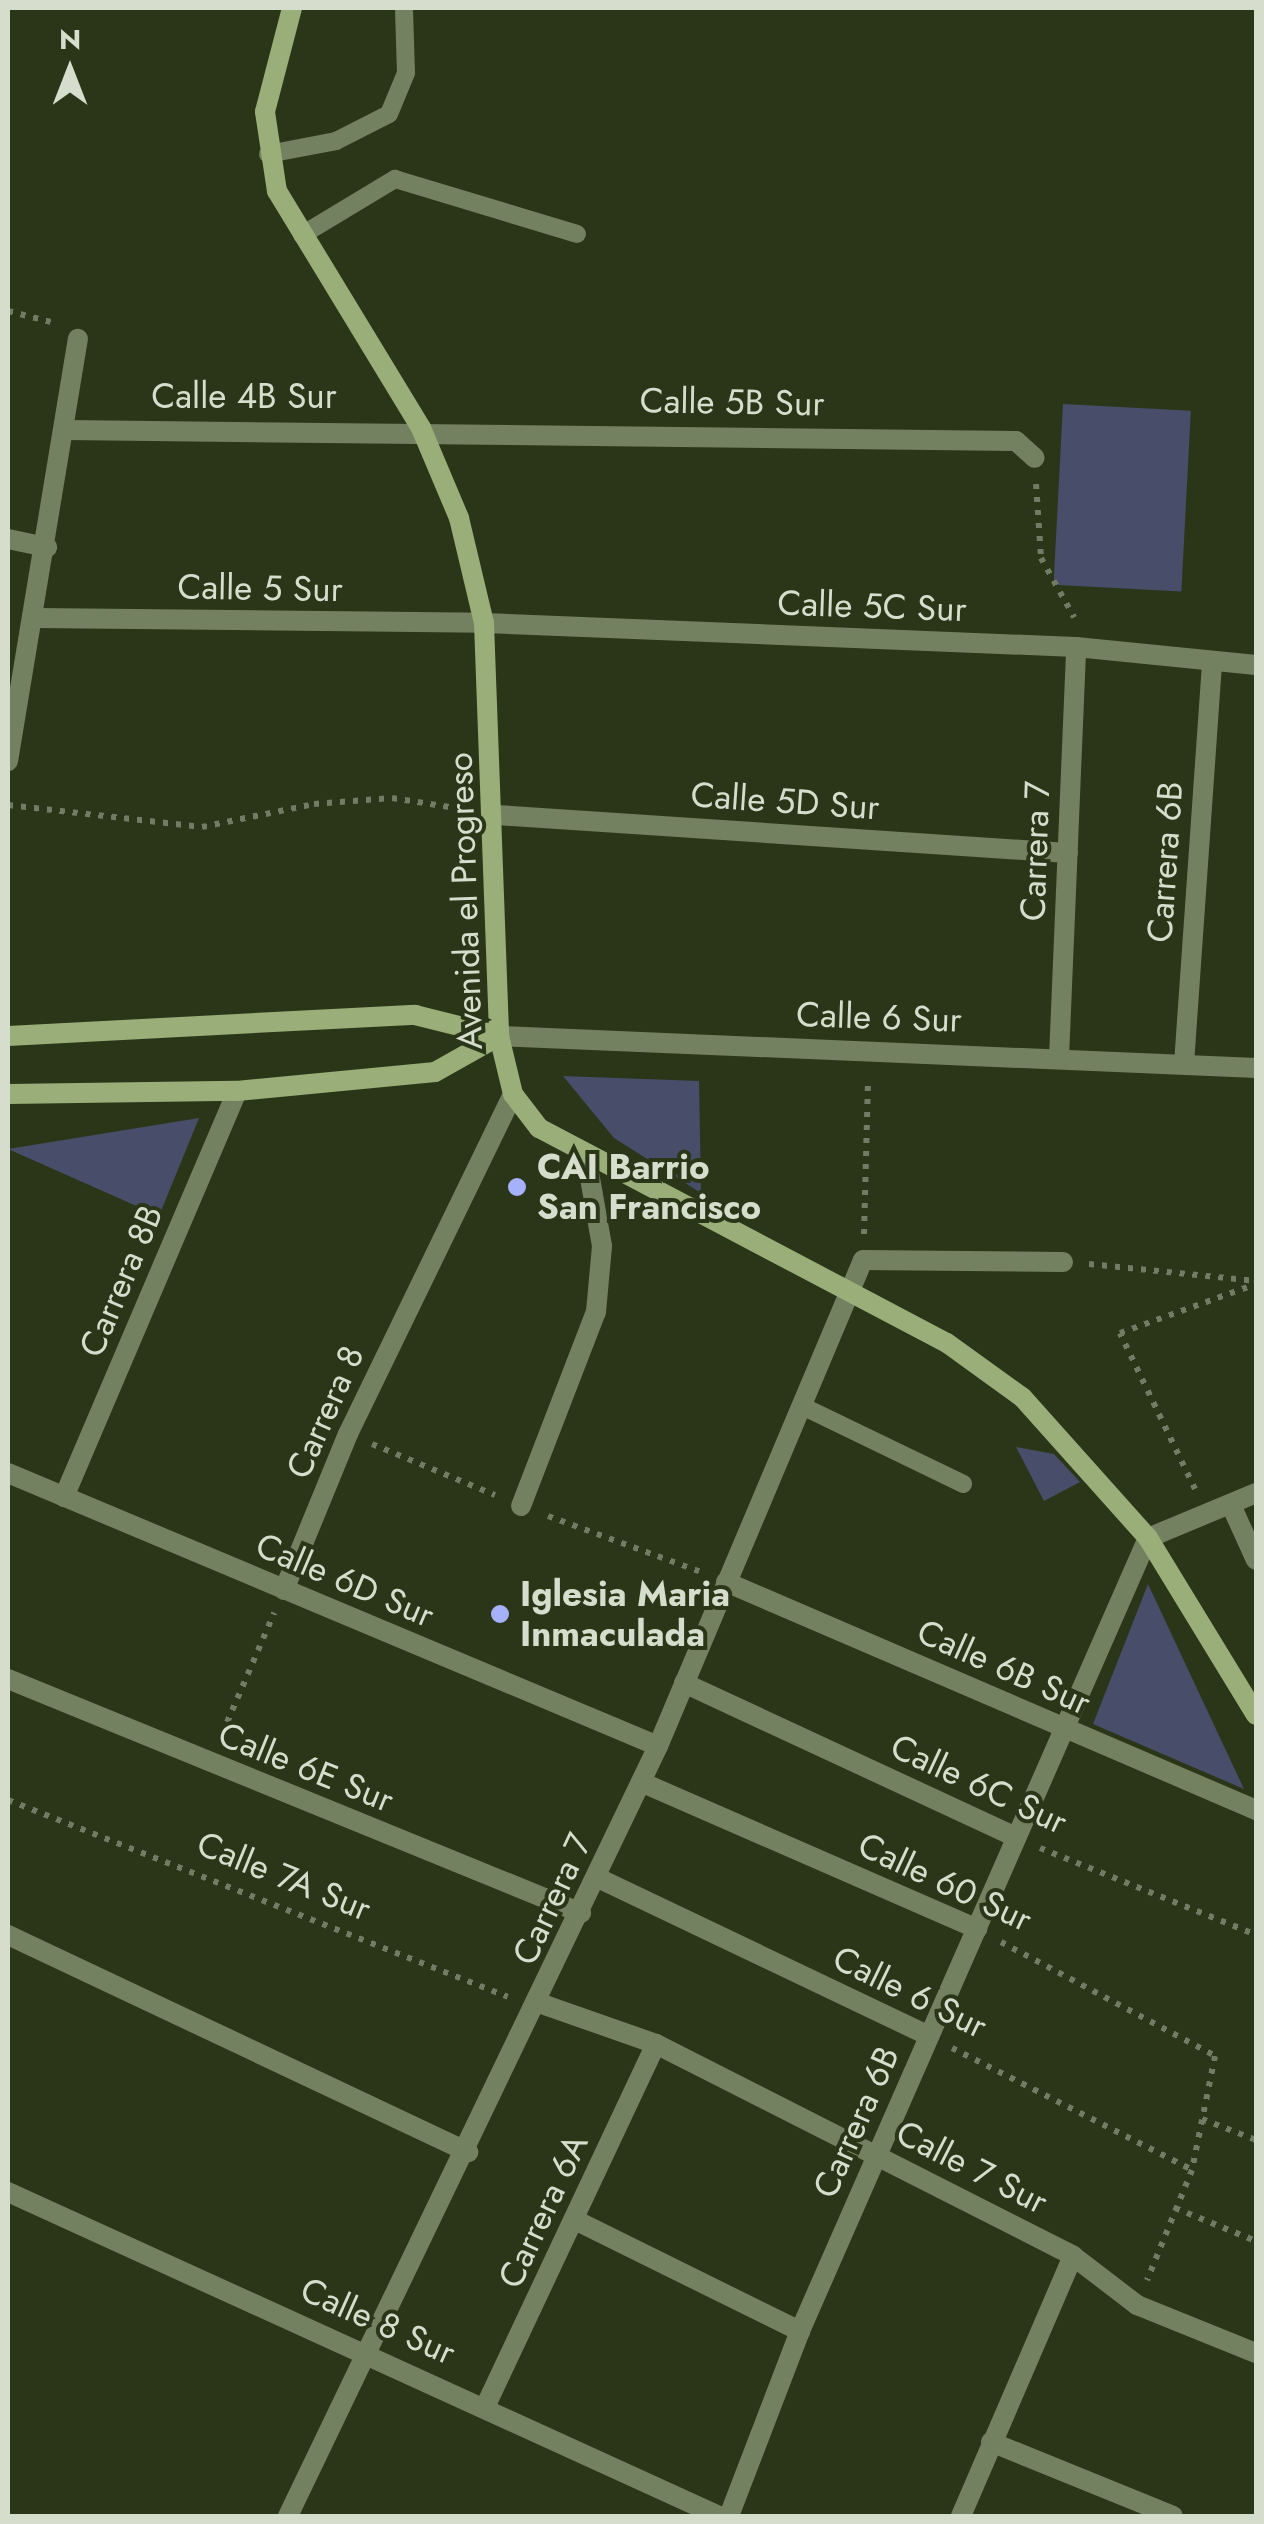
<!DOCTYPE html>
<style>
body{margin:0}
#map{position:relative;width:1264px;height:2524px;overflow:hidden;background:#2b3619;font-family:Jost,sans-serif}
div>[style]{position:absolute}
[style*='--x']{left:calc(var(--x)*1px);top:calc(var(--y)*1px);width:calc(var(--w)*1px);rotate:calc(var(--a)*1deg)}
.green>*{inset:0;background:#484d69;transform-origin:0 0}
.path>*{height:6px;margin-top:-3px;transform-origin:0;background:repeating-linear-gradient(90deg,#727b63 0 5px,transparent 0 13px)}
.service>*{height:18px;margin:-9px;padding:0 9px;transform-origin:9px;border-radius:9px;background:#748160}
.minor>*{height:20px;margin:-10px;padding:0 10px;transform-origin:10px;border-radius:10px;background:#748160}
.secondary>*{height:20px;margin:-10px;padding:0 10px;transform-origin:10px;border-radius:10px;background:#99ae78}
.dots>*{width:28px;height:28px;translate:-50% -50%;box-sizing:border-box;border:5px solid #2b3619;border-radius:50%}
span{translate:-50% -50%;white-space:nowrap;text-align:center;line-height:1.15;-webkit-text-stroke:8px #2b3619;paint-order:stroke}
.street-label{font-size:35px;color:#d6ddcc}
.poi-label{font-size:35px;color:#d6ddcc;font-weight:700}
.left{translate:0 -50%;text-align:left}
.frame{position:absolute;inset:0;border:10px solid #d6ddcc;pointer-events:none}
.north{position:absolute;left:20px;top:20px;width:100px;height:100px;-webkit-text-stroke:8px #2b3619;paint-order:stroke;rotate:0deg;font-size:28px;font-weight:700;line-height:40px;text-align:center;color:#d6ddcc}
.north::after{content:'';display:block;margin:auto;width:35px;height:45px;background:#d6ddcc;clip-path:polygon(50% 0,100% 100%,50% 72%,0 100%)}
</style>
<div id="map">
<div class="green">
<i style="left:1063px;top:404px;width:128px;height:181px;rotate:3deg"></i>
<i style="clip-path:polygon(563px 1076px,699px 1081px,701px 1193px,614px 1138px)"></i>
<i style="clip-path:polygon(199px 1118px,159px 1216px,8px 1149px)"></i>
<i style="clip-path:polygon(1016px 1447px,1054px 1454px,1080px 1482px,1044px 1501px)"></i>
<i style="clip-path:polygon(1148px 1584px,1244px 1789px,1093px 1724px)"></i>
</div>
<div class="path">
<i style="--x:8;--y:311;--w:49;--a:14.3"></i>
<i style="--x:1036;--y:484;--w:74;--a:86.1"></i>
<i style="--x:1041;--y:558;--w:68;--a:60.8"></i>
<i style="--x:8;--y:805;--w:195;--a:6.5"></i>
<i style="--x:202;--y:827;--w:114;--a:-11.6"></i>
<i style="--x:314;--y:804;--w:78;--a:-4.4"></i>
<i style="--x:392;--y:798;--w:71;--a:8.9"></i>
<i style="--x:864;--y:1234;--w:152;--a:-88.5"></i>
<i style="--x:1089;--y:1264;--w:168;--a:5.8"></i>
<i style="--x:372;--y:1444;--w:133;--a:22.5"></i>
<i style="--x:1195;--y:1489;--w:173;--a:-115.7"></i>
<i style="--x:1120;--y:1333;--w:145;--a:-19.8"></i>
<i style="--x:548;--y:1516;--w:163;--a:20.1"></i>
<i style="--x:222;--y:1734;--w:132;--a:-66.7"></i>
<i style="--x:8;--y:1800;--w:537;--a:21.5"></i>
<i style="--x:1040;--y:1848;--w:233;--a:21.9"></i>
<i style="--x:1001;--y:1942;--w:242;--a:28"></i>
<i style="--x:1215;--y:2056;--w:116;--a:101.4"></i>
<i style="--x:1192;--y:2170;--w:119;--a:112.2"></i>
<i style="--x:952;--y:2048;--w:269;--a:26.9"></i>
<i style="--x:1202;--y:2119;--w:58;--a:21.3"></i>
<i style="--x:1175;--y:2208;--w:87;--a:22.2"></i>
</div>
<div class="service">
<i style="--x:268;--y:154;--w:69;--a:-10.8"></i>
<i style="--x:336;--y:141;--w:59;--a:-27"></i>
<i style="--x:389;--y:114;--w:44;--a:-67.5"></i>
<i style="--x:406;--y:73;--w:65;--a:-91.8"></i>
<i style="--x:302;--y:235;--w:109;--a:-31.1"></i>
<i style="--x:395;--y:179;--w:190;--a:16.8"></i>
<i style="--x:802;--y:1406;--w:179;--a:25.8"></i>
</div>
<div class="minor">
<i style="--x:67;--y:430;--w:949;--a:0.66"></i>
<i style="--x:1016;--y:441;--w:25;--a:42"></i>
<i style="--x:8;--y:539;--w:40;--a:12"></i>
<i style="--x:36;--y:618;--w:448;--a:0.6"></i>
<i style="--x:484;--y:623;--w:592;--a:2.32"></i>
<i style="--x:1076;--y:647;--w:181;--a:5.7"></i>
<i style="--x:8;--y:761;--w:428;--a:-80.6"></i>
<i style="--x:497;--y:815;--w:572;--a:3.81"></i>
<i style="--x:499;--y:1036;--w:758;--a:2.42"></i>
<i style="--x:1059;--y:1058;--w:411;--a:-87.6"></i>
<i style="--x:1184;--y:1064;--w:401;--a:-86"></i>
<i style="--x:8;--y:1473;--w:705;--a:22.78"></i>
<i style="--x:64;--y:1497;--w:441;--a:-66.9"></i>
<i style="--x:1231;--y:1505;--w:60;--a:65.6"></i>
<i style="--x:521;--y:1506;--w:208;--a:-68.9"></i>
<i style="--x:596;--y:1312;--w:66;--a:-84.8"></i>
<i style="--x:602;--y:1246;--w:92;--a:-100"></i>
<i style="--x:726;--y:1582;--w:577;--a:23.28"></i>
<i style="--x:284;--y:1590;--w:169;--a:-67.7"></i>
<i style="--x:348;--y:1434;--w:378;--a:-64.1"></i>
<i style="--x:8;--y:1679;--w:619;--a:22.21"></i>
<i style="--x:684;--y:1683;--w:366;--a:24.9"></i>
<i style="--x:641;--y:1782;--w:367;--a:23.6"></i>
<i style="--x:598;--y:1878;--w:367;--a:25.5"></i>
<i style="--x:8;--y:1935;--w:509;--a:25.26"></i>
<i style="--x:539;--y:2003;--w:124;--a:19.3"></i>
<i style="--x:656;--y:2044;--w:468;--a:26.9"></i>
<i style="--x:1073;--y:2256;--w:81;--a:37.4"></i>
<i style="--x:1137;--y:2305;--w:128;--a:22"></i>
<i style="--x:8;--y:2192;--w:781;--a:24.5"></i>
<i style="--x:577;--y:2221;--w:249;--a:26.3"></i>
<i style="--x:486;--y:2405;--w:399;--a:-64.8"></i>
<i style="--x:991;--y:2442;--w:196;--a:22.1"></i>
<i style="--x:288;--y:2516;--w:854;--a:-64.33"></i>
<i style="--x:658;--y:1746;--w:527;--a:-67.13"></i>
<i style="--x:863;--y:1260;--w:200;--a:0.6"></i>
<i style="--x:729;--y:2516;--w:198;--a:-69"></i>
<i style="--x:800;--y:2331;--w:866;--a:-66.31"></i>
<i style="--x:1148;--y:1538;--w:117;--a:-22.6"></i>
<i style="--x:961;--y:2516;--w:283;--a:-66.7"></i>
</div>
<div class="secondary">
<i style="--x:292;--y:8;--w:107;--a:104.6"></i>
<i style="--x:265;--y:112;--w:80;--a:81.4"></i>
<i style="--x:277;--y:191;--w:277;--a:58.7"></i>
<i style="--x:421;--y:428;--w:98;--a:67.1"></i>
<i style="--x:459;--y:518;--w:108;--a:76.6"></i>
<i style="--x:484;--y:623;--w:413;--a:87.9"></i>
<i style="--x:499;--y:1036;--w:60;--a:76.4"></i>
<i style="--x:513;--y:1094;--w:43;--a:52.6"></i>
<i style="--x:539;--y:1128;--w:461;--a:27.8"></i>
<i style="--x:947;--y:1343;--w:92;--a:35.8"></i>
<i style="--x:1022;--y:1397;--w:189;--a:48.2"></i>
<i style="--x:1148;--y:1538;--w:207;--a:58.6"></i>
<i style="--x:8;--y:1036;--w:408;--a:-3"></i>
<i style="--x:415;--y:1015;--w:87;--a:14"></i>
<i style="--x:8;--y:1094;--w:229;--a:-0.8"></i>
<i style="--x:237;--y:1091;--w:199;--a:-5.5"></i>
<i style="--x:435;--y:1072;--w:73;--a:-29.4"></i>
</div>
<div class="dots">
<i style="left:517px;top:1187px;background:#a6b1fc"></i>
<i style="left:500px;top:1614px;background:#a6b1fc"></i>
</div>
<div class="street-label">
<span style="left:244px;top:396px">Calle 4B Sur</span>
<span style="left:732px;top:402px;rotate:1deg">Calle 5B Sur</span>
<span style="left:260px;top:588px;rotate:1deg">Calle 5 Sur</span>
<span style="left:872px;top:606px;rotate:2deg">Calle 5C Sur</span>
<span style="left:785px;top:801px;rotate:4deg">Calle 5D Sur</span>
<span style="left:1035px;top:851px;rotate:-88deg">Carrera 7</span>
<span style="left:1165px;top:862px;rotate:-86deg">Carrera 6B</span>
<span style="left:465px;top:901px;rotate:-92deg">Avenida el Progreso</span>
<span style="left:879px;top:1017px;rotate:2deg">Calle 6 Sur</span>
<span style="left:121px;top:1281px;rotate:-67deg">Carrera 8B</span>
<span style="left:325px;top:1412px;rotate:-66deg">Carrera 8</span>
<span style="left:345px;top:1580px;rotate:23deg">Calle 6D Sur</span>
<span style="left:1004px;top:1667px;rotate:24deg">Calle 6B Sur</span>
<span style="left:306px;top:1767px;rotate:22deg">Calle 6E Sur</span>
<span style="left:979px;top:1784px;rotate:25deg">Calle 6C Sur</span>
<span style="left:284px;top:1876px;rotate:22deg">Calle 7A Sur</span>
<span style="left:945px;top:1882px;rotate:25deg">Calle 60 Sur</span>
<span style="left:552px;top:1899px;rotate:-65deg">Carrera 7</span>
<span style="left:910px;top:1992px;rotate:26deg">Calle 6 Sur</span>
<span style="left:856px;top:2122px;rotate:-66deg">Carrera 6B</span>
<span style="left:972px;top:2167px;rotate:27deg">Calle 7 Sur</span>
<span style="left:543px;top:2211px;rotate:-65deg">Carrera 6A</span>
<span style="left:378px;top:2321px;rotate:24deg">Calle 8 Sur</span>
</div>
<div class="poi-label">
<span class="left" style="left:537px;top:1187px">CAI Barrio<br>San Francisco</span>
<span class="left" style="left:520px;top:1614px">Iglesia Maria<br>Inmaculada</span>
</div>
<div class="frame"></div>
<div class="north">N</div>
</div>
